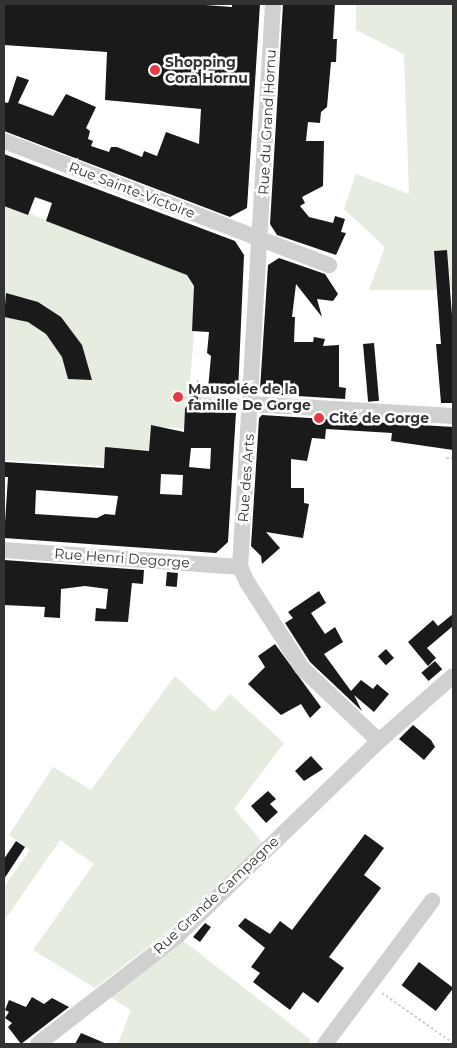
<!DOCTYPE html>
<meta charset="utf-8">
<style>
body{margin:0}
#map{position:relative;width:457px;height:1048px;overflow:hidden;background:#fff;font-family:Montserrat,sans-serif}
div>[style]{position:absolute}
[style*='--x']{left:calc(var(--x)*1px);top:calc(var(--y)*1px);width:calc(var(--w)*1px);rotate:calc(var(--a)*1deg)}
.green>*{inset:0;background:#e6ecdf}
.building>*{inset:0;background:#1a1a1a;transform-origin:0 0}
.path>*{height:2px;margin-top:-1px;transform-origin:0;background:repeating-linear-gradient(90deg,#cdcdcd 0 2.5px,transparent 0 5px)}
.minor>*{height:16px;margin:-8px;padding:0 8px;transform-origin:8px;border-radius:8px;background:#d0d0d0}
.dots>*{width:14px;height:14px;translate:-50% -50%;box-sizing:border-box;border:2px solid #fff;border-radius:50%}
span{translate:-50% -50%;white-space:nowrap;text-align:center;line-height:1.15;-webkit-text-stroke:5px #fff;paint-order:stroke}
.poi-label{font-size:14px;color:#333;font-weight:700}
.left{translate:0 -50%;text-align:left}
.street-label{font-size:14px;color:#333}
.frame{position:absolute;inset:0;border:5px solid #333;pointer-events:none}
</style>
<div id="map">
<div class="green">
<i style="clip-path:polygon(356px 4px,453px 4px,453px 290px,369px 290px,385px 247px,344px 209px,356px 174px,409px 194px,404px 54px,356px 30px)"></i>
<i style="clip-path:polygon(4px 204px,184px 272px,198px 285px,189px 395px,251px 399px,251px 407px,186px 404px,185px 429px,150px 426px,149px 450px,107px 448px,106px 466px,4px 460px)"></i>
<i style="clip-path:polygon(175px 676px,214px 712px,230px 694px,284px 743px,234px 809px,263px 843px,166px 933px,95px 988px,33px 950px,94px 864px,60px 840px,4px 921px,4px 887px,30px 850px,9px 835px,53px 767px,91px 790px)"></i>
<i style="clip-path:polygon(181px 939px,311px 1040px,308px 1044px,118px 1044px,131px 1010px,107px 995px)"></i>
</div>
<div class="building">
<i style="clip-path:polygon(4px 4px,192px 4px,232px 7px,232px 4px,260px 4px,247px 208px,230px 217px,4px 131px,4px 102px,8px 103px,17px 76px,29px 80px,18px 103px,53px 116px,66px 94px,96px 107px,86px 128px,90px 131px,88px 139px,93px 141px,91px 146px,109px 152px,111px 147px,117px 147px,142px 157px,144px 151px,157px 156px,166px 132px,199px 144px,201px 109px,105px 100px,107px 52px,4px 45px)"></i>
<i style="clip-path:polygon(283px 4px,335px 4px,333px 39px,337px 39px,336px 62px,331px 62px,327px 107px,321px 112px,320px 123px,308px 122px,306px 141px,324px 141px,323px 186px,302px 197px,305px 203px,300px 206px,309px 217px,333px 223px,335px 216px,345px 219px,341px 232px,346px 233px,336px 255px,277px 235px,270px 224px)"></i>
<i style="clip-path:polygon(4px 154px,235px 241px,244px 255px,238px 392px,208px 389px,211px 356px,207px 353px,209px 332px,192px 331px,194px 286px,187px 275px,46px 221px,52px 203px,35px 197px,28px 215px,4px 206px)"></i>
<i style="clip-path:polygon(447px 250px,453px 328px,453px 403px,441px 403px,436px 344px,441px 344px,434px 251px)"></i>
<i style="clip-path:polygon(279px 258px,325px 274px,338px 294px,333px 301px,317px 299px,322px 317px,296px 284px,292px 317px,295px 317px,294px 342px,313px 342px,314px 337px,325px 339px,323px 346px,339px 345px,339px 387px,346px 388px,345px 399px,265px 394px,260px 389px,268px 265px)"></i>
<i style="clip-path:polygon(6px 293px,38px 302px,61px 317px,82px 345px,92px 380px,68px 379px,62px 357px,46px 334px,28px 322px,4px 317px)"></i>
<i style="left:374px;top:343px;width:58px;height:11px;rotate:85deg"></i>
<i style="clip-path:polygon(evenodd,198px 380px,198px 411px,236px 413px,228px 542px,216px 553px,4px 538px,8px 477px,4px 477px,4px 462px,104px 468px,105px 447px,149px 451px,151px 425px,184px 432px,185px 409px,198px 380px,191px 448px,211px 448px,210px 469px,189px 467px,191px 448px,198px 380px,161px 474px,183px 475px,182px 495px,160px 494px,161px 474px,198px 380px,36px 490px,118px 496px,115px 515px,105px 514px,97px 518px,35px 514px,36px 490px)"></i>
<i style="clip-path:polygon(262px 415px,453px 427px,453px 450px,391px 441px,392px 433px,326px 429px,325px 439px,312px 438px,307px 461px,291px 459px,291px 488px,304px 488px,304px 503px,309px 504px,303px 538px,266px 532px,280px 548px,262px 564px,261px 556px,251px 546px,259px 418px)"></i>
<i style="clip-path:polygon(4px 560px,144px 570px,143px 584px,132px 583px,128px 622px,95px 621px,96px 608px,106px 609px,108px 589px,85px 586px,61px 589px,60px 618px,44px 617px,45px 607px,4px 605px)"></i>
<i style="left:167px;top:572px;width:11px;height:14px;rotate:5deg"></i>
<i style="clip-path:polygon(319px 591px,326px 603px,311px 613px,325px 634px,335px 627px,343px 642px,324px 654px,351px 691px,361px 680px,373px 689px,377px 684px,389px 694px,374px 712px,354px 695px,362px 711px,310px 662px,285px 623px,293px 618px,288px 612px)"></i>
<i style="clip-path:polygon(453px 614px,453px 626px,427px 648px,436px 658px,428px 666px,408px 642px,433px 620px,438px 626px)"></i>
<i style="clip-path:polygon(275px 644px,321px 707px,310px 718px,301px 704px,281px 715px,248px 684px,265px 667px,258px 656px)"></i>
<i style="left:386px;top:649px;width:12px;height:11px;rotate:48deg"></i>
<i style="left:435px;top:661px;width:11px;height:18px;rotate:49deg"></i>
<i style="clip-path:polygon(413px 725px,431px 740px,435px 747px,424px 760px,399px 739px)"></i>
<i style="clip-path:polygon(311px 756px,323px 769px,304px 781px,295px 771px)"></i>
<i style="clip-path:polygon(268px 791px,276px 799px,270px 804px,278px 812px,266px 823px,251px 806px)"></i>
<i style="clip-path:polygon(365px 834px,384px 848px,364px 875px,381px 888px,329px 957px,344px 968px,318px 1003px,303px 992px,290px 1010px,253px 982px,260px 973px,251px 967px,265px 948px,238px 926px,245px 918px,270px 934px,280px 921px,292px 930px)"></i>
<i style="clip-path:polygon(16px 841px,25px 847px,4px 879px,4px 859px)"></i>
<i style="clip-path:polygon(205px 923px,211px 927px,200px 942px,193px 937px)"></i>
<i style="left:419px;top:962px;width:43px;height:29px;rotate:37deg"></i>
<i style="clip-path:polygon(32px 997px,44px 1004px,52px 998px,69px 1007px,21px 1044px,8px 1027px,12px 1023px,5px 1018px,9px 1012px,5px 1010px,9px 1000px,26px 1007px)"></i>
<i style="clip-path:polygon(81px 1033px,107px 1044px,75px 1044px)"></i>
</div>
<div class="path">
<i style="--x:184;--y:395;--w:3;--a:90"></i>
<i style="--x:184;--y:398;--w:52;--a:4.4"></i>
<i style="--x:170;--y:400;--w:13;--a:4"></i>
<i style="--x:183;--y:401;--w:3;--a:-72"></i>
<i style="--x:446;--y:458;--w:7;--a:0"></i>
<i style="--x:382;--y:993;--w:87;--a:35.2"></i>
</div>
<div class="minor">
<i style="--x:273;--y:4;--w:564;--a:93.35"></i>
<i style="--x:240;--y:567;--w:17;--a:65"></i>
<i style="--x:247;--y:582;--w:102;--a:57.4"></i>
<i style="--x:302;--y:668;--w:106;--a:43.5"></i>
<i style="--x:4;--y:141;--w:348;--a:20.9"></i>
<i style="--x:251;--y:404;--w:202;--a:3.4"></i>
<i style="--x:4;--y:550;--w:237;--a:4.1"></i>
<i style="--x:38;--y:1044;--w:176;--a:-37.8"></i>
<i style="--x:177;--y:936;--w:281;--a:-44"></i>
<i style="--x:379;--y:741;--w:98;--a:-41.3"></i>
<i style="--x:325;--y:1044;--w:179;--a:-53.2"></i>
</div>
<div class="dots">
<i style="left:155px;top:70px;background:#e63946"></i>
<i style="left:178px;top:397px;background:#e63946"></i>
<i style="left:319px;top:418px;background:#e63946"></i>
</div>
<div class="poi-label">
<span class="left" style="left:165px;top:70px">Shopping<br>Cora Hornu</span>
<span class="left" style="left:188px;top:397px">Mausolée de la<br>famille De Gorge</span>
<span class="left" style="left:329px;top:418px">Cité de Gorge</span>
</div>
<div class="street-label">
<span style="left:267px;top:122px;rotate:-87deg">Rue du Grand Hornu</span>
<span style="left:132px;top:190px;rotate:21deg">Rue Sainte-Victoire</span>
<span style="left:246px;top:478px;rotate:-86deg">Rue des Arts</span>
<span style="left:122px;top:558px;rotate:4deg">Rue Henri Degorge</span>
<span style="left:216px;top:895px;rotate:-43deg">Rue Grande Campagne</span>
</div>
<div class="frame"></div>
</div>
